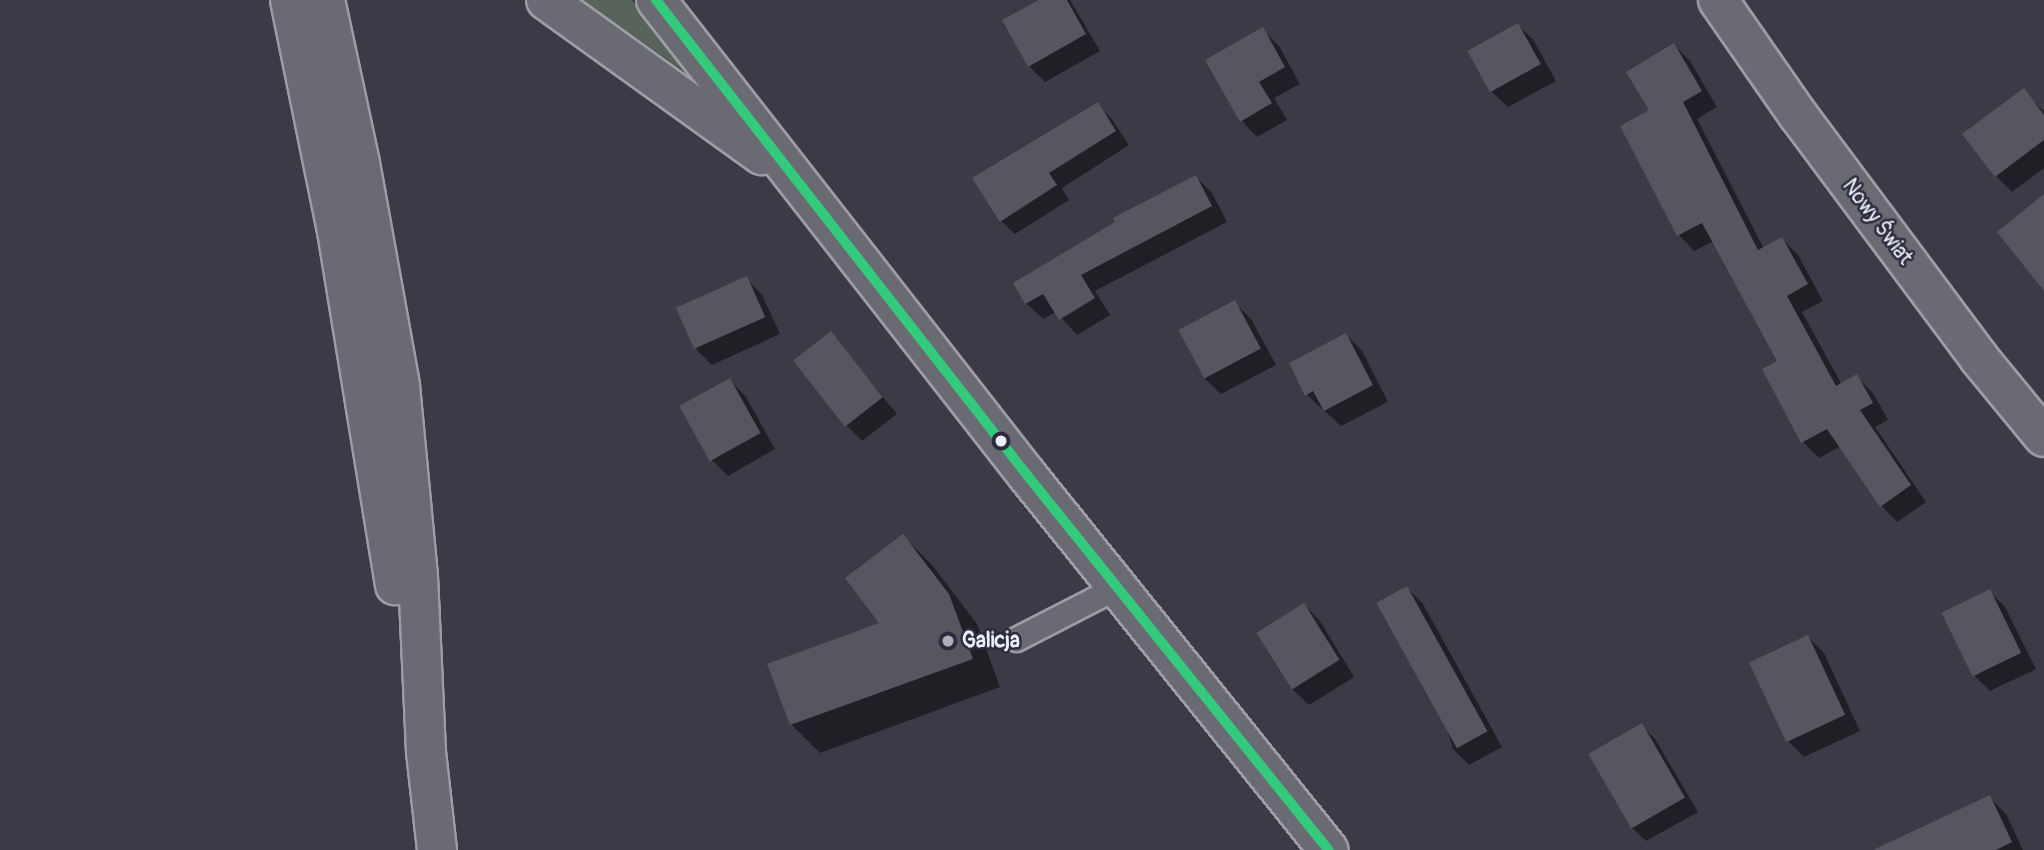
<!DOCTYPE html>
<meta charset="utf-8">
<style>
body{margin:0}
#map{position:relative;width:2044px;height:850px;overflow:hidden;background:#3c3a46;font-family:Pangolin,sans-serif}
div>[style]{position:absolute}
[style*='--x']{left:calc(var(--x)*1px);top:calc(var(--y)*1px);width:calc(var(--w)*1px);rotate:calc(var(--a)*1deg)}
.green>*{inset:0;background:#58635b}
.shadow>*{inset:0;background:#0007}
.building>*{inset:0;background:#565660;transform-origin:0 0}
.roads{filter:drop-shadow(2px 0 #9d9ea5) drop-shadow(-2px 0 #9d9ea5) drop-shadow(0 2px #9d9ea5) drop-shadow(0 -2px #9d9ea5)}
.lane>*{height:23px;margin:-11.5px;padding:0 11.5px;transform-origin:11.5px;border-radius:11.5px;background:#6a6b72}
.street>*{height:38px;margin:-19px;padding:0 19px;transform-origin:19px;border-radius:19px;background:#6a6b72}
.secondary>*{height:38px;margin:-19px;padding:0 19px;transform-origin:19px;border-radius:19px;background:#6a6b72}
.primary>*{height:38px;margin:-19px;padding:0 19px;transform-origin:19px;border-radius:19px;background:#6a6b72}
.bus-1>*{height:10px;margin:-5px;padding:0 5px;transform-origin:5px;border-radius:5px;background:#33ca7d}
.dots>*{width:19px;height:19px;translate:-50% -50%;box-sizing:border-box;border:4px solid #2f2a3d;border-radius:50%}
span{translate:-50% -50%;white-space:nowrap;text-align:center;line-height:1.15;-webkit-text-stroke:5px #2f2a3d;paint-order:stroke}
.street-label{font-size:21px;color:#e8f1f8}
.poi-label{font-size:21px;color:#e8f1f8;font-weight:700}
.left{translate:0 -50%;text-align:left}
</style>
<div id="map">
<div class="green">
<i style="clip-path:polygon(583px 0,632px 0,689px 75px)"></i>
</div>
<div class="shadow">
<i style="clip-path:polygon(1042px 0,1070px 0,1100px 51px,1045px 82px,1029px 66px)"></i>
<i style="clip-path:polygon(1518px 25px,1534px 41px,1556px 81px,1508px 107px,1491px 91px)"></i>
<i style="clip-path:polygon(1262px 29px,1279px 46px,1300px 84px,1274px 98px,1287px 120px,1257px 137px,1241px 120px)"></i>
<i style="clip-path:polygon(1674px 45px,1690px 61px,1717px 107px,1697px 119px,1764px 249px,1782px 239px,1798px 255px,1823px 301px,1802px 312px,1842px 385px,1857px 377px,1873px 393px,1888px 420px,1875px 427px,1926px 502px,1897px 522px,1881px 505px,1841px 446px,1819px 458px,1803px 442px,1779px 362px,1714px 241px,1694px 251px,1678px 234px,1652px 111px)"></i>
<i style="clip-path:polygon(2024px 91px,2044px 112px,2044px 168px,2012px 192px,1996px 176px)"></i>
<i style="clip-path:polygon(1097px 105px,1111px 118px,1129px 145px,1062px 188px,1069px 200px,1015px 234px,1001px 221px,974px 178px)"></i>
<i style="clip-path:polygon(1196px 177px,1212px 193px,1227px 222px,1095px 291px,1110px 315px,1077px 335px,1056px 312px,1043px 319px,1026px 303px)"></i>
<i style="clip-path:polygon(746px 278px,762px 295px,780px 334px,712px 365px,696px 349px)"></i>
<i style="clip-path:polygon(1235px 303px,1251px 319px,1276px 365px,1221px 394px,1204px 378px)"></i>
<i style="clip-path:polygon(831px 334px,897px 414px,862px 441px,846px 425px)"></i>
<i style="clip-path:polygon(1346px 335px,1362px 351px,1388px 402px,1341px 426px,1307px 395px)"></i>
<i style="clip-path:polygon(730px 380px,746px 397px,775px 449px,728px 476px,712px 460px)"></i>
<i style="clip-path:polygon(903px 536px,932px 565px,977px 624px,1000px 687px,820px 753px,791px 724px,882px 624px)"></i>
<i style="clip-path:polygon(1407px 588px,1423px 604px,1502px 747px,1469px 765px,1453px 749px)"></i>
<i style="clip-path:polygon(1989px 591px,2005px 607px,2036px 669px,1990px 691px,1974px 675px)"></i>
<i style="clip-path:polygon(1304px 605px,1320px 621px,1354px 677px,1309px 705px,1292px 689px)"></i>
<i style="clip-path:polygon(1808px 637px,1824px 653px,1860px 731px,1804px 757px,1788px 741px)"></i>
<i style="clip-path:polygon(1641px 725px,1655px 739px,1698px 812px,1646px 841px,1632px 828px)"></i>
<i style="clip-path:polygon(1990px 798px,2006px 814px,2023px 850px,1907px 850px)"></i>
</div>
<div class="building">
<i style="clip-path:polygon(1039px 0,1067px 0,1086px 34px,1028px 67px,1002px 20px)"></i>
<i style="left:1518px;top:23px;width:47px;height:58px;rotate:61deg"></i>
<i style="clip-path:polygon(1263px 27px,1285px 67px,1259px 82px,1272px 103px,1240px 122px,1205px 60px)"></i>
<i style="clip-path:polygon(1674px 43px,1702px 91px,1683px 102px,1758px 250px,1782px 237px,1808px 284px,1787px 296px,1836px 386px,1857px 374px,1873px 403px,1860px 410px,1911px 485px,1880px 507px,1827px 429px,1801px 443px,1762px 369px,1777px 361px,1702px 223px,1677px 236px,1620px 126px,1649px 110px,1626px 72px)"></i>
<i style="clip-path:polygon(2024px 88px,2044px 115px,2044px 140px,1995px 177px,1962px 134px)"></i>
<i style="clip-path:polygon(1098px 102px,1116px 131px,1049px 173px,1057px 185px,1000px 222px,972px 178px)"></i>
<i style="clip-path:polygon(1196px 175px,1212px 206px,1081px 275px,1095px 298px,1059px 320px,1043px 294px,1025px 304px,1013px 283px,1115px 222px,1113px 218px)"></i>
<i style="clip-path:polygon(2044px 194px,2044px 291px,1997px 232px)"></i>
<i style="left:747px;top:276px;width:45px;height:78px;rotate:66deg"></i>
<i style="left:1235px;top:300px;width:55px;height:64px;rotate:62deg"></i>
<i style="left:831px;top:331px;width:84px;height:48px;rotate:52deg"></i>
<i style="clip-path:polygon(1346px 333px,1373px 385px,1324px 411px,1313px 391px,1305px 396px,1289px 363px)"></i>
<i style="left:730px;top:378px;width:63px;height:58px;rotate:61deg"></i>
<i style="clip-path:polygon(903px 534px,949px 594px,973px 659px,790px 725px,767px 664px,879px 623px,845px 578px)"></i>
<i style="left:1407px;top:586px;width:166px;height:35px;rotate:61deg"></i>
<i style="left:1990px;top:589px;width:71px;height:54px;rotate:64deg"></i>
<i style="left:1304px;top:603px;width:67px;height:56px;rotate:58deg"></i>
<i style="left:1808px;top:635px;width:88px;height:65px;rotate:65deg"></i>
<i style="left:1642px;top:723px;width:86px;height:62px;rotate:60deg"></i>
<i style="clip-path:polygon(1990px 795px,2012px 842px,1996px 850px,1873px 850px)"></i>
</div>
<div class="roads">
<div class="lane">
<i style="--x:1016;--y:639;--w:114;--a:-27.2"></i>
</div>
<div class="street">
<i style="--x:1718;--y:0;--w:140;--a:55.2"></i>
<i style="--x:1798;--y:115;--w:303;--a:53.3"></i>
<i style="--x:1979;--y:358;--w:102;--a:50.6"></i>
</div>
<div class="secondary">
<i style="--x:546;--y:0;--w:266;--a:35.7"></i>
<i style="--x:656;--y:0;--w:603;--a:52.01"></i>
<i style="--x:1027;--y:475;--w:481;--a:51.2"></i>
</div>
<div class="primary">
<i style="--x:290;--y:0;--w:236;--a:78.5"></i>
<i style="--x:337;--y:231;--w:359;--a:80.7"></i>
<i style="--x:325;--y:0;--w:167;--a:77.9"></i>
<i style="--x:360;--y:163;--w:227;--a:79.8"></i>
<i style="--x:400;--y:386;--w:191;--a:84.6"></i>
<i style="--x:418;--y:576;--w:176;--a:87.4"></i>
<i style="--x:426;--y:752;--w:99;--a:83.6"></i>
</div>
</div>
<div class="bus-1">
<i style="--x:656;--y:0;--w:603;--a:52.01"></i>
<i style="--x:1027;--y:475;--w:481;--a:51.2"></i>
</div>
<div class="dots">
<i style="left:1001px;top:441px;background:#e8f1f8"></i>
<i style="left:948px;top:641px;background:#acb1ba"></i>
</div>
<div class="street-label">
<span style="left:1877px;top:222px;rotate:53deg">Nowy Świat</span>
</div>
<div class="poi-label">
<span class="left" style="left:962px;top:641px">Galicja</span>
</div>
</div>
